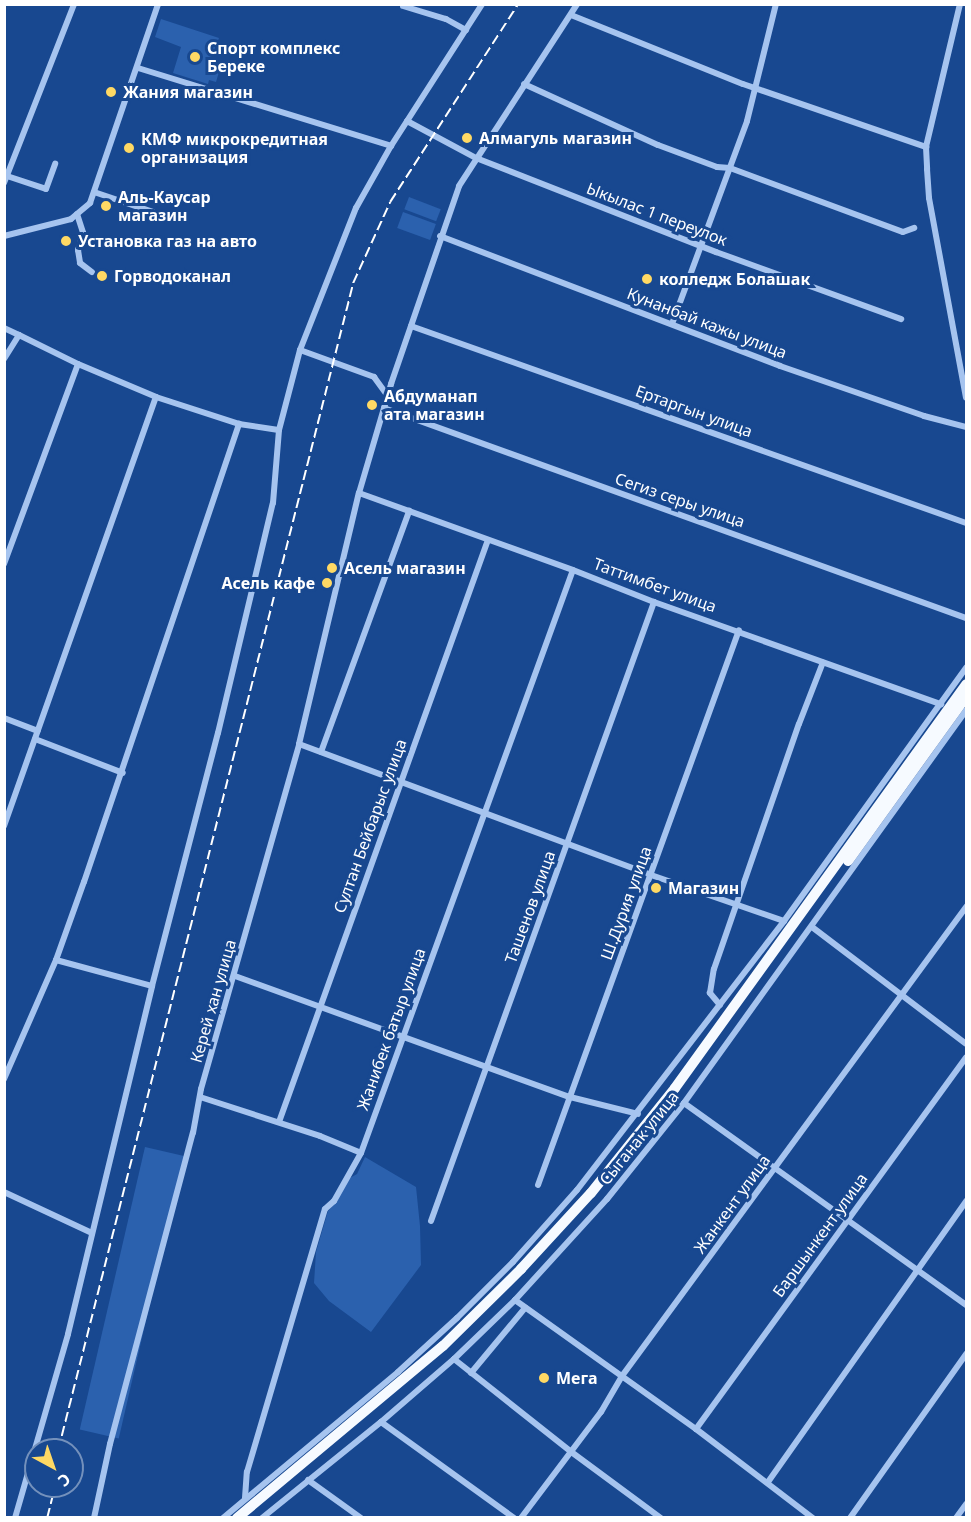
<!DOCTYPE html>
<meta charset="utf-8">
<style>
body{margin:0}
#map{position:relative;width:971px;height:1522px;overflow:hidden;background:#184890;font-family:"Noto Sans",sans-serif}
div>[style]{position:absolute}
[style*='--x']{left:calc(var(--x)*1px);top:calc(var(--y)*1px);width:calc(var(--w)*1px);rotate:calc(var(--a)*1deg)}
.green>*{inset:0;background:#2b61ae;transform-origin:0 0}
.minor>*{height:6px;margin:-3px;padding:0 3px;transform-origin:3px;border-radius:3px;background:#a6c4ef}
.trunk>*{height:10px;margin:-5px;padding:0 5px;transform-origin:5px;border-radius:5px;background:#f6faff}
.rail>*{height:1.5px;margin-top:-0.75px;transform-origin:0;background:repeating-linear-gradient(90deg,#fff 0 10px,transparent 0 14.5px)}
.dots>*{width:16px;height:16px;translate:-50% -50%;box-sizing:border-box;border:3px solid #184890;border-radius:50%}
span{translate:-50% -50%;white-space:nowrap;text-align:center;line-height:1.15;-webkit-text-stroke:6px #184890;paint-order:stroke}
.poi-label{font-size:16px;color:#fff;font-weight:700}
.left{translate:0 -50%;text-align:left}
.right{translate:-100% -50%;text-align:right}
.street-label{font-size:16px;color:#fff}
.frame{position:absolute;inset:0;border:6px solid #fff;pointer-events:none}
.north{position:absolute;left:24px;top:1438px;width:60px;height:60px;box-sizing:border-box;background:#184890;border:2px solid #7491bc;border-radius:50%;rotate:140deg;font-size:16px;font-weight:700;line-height:24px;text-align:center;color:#fff}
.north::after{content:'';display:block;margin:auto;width:21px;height:27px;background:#ffd964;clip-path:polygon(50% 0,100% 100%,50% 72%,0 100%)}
</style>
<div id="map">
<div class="green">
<i style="clip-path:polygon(161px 19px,219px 38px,207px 68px,219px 72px,216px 82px,209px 80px,208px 84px,173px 73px,181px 47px,155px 37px)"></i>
<i style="left:409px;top:197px;width:34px;height:13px;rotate:21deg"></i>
<i style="left:403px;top:212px;width:35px;height:17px;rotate:20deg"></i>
<i style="left:145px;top:1147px;width:40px;height:290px;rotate:13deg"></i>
<i style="clip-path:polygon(365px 1157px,416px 1187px,420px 1226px,421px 1265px,371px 1332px,329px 1301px,314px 1283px,316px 1252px,328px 1211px,336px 1202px,348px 1179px,357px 1174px)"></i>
</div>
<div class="minor">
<i style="--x:960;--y:4;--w:147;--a:103.4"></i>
<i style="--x:926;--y:147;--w:22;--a:87"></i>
<i style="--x:927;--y:169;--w:29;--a:86"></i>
<i style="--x:929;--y:198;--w:203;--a:79.5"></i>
<i style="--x:403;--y:6;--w:45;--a:16.8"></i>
<i style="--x:446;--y:19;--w:23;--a:29"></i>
<i style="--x:571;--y:15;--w:185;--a:21.9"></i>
<i style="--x:743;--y:84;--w:194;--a:19"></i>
<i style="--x:138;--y:68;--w:265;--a:17.1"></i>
<i style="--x:524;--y:84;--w:147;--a:24.5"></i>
<i style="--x:658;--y:145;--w:63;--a:20.4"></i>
<i style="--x:717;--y:167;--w:13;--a:4"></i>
<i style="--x:730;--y:168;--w:184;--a:20.3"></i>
<i style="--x:903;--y:232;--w:12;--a:-20"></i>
<i style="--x:407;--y:121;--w:78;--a:28.2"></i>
<i style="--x:476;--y:158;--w:258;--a:21.4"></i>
<i style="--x:716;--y:252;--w:197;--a:19.9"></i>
<i style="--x:7;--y:176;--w:41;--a:18.4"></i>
<i style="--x:46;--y:189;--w:27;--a:-70"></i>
<i style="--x:4;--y:183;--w:192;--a:-68.6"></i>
<i style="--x:94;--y:192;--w:62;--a:18.7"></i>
<i style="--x:77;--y:214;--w:20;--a:72"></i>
<i style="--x:83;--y:233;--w:18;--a:106"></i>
<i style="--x:78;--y:250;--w:13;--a:81"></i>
<i style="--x:80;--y:263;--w:15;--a:37"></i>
<i style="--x:4;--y:236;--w:69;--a:-14.2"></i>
<i style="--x:71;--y:219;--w:25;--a:-40"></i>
<i style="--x:90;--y:203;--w:210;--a:-71.1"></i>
<i style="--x:440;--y:236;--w:364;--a:20.9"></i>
<i style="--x:780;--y:366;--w:152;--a:19.1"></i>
<i style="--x:924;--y:416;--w:43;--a:14.7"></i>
<i style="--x:672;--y:324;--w:216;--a:-69.7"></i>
<i style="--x:747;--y:121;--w:121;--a:-76.1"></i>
<i style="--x:411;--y:326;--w:589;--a:19.54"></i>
<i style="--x:4;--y:328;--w:17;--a:25"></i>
<i style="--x:19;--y:335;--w:28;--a:122"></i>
<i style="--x:19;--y:335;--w:66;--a:26.2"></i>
<i style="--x:78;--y:364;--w:85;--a:22.9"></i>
<i style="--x:156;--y:397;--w:87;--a:18"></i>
<i style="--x:300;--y:350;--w:79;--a:20"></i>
<i style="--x:374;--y:377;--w:22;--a:54"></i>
<i style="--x:384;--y:408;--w:619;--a:19.84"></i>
<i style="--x:359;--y:493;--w:227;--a:19.8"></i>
<i style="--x:573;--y:570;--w:87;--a:21.6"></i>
<i style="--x:654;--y:602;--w:305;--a:19.6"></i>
<i style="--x:4;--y:564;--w:213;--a:-69.7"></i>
<i style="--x:4;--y:718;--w:36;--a:21"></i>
<i style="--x:35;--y:739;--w:94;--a:21.1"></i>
<i style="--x:299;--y:744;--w:376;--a:20.4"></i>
<i style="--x:651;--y:875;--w:141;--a:19.1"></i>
<i style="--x:321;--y:752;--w:257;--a:-69.9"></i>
<i style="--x:4;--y:826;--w:455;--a:-70.5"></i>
<i style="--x:812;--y:927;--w:193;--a:37.2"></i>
<i style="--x:56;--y:960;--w:99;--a:15.2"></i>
<i style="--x:235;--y:976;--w:356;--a:19.9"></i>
<i style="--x:570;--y:1097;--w:70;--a:14"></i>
<i style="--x:720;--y:1005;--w:16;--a:-130"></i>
<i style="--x:710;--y:993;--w:24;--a:-81"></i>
<i style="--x:714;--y:969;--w:259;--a:-70.9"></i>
<i style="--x:799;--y:724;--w:66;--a:-68.8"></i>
<i style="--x:4;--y:1079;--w:130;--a:-66.4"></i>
<i style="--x:56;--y:960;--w:83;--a:-70.3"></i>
<i style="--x:84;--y:882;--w:484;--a:-71.3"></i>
<i style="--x:239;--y:424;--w:40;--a:8.5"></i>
<i style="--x:200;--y:1097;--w:126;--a:18"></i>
<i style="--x:320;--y:1136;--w:44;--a:22.5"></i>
<i style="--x:684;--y:1103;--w:347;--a:35.6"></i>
<i style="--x:279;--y:1122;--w:618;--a:-70.25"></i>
<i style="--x:538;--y:1185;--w:590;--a:-70.09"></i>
<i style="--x:4;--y:1192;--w:97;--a:25"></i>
<i style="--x:431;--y:1221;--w:658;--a:-70.19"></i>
<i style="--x:515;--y:1300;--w:222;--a:35.5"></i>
<i style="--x:696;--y:1429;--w:147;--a:37.3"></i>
<i style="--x:454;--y:1359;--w:148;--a:38.4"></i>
<i style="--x:570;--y:1451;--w:113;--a:36.4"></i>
<i style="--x:471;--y:1373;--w:85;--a:-50.3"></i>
<i style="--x:381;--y:1422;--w:164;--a:35.8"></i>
<i style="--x:696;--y:1429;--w:459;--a:-54"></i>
<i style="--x:308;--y:1480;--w:65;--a:35.6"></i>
<i style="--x:768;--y:1482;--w:344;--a:-54.8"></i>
<i style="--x:245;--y:1498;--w:26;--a:-86"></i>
<i style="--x:247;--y:1472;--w:274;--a:-73.5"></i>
<i style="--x:325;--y:1209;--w:12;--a:-42"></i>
<i style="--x:334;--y:1201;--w:55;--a:-60.6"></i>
<i style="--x:361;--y:1153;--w:620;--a:-70.02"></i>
<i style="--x:15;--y:1518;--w:191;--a:-73.9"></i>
<i style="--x:68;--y:1334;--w:358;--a:-76.4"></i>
<i style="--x:152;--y:986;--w:261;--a:-75.4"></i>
<i style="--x:218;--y:733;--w:236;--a:-76.6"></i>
<i style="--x:273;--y:503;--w:73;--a:-85.3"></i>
<i style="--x:279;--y:430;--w:83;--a:-75.3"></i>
<i style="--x:300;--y:350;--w:153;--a:-68.5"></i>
<i style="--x:356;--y:208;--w:71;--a:-60.6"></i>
<i style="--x:391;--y:146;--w:169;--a:-57.3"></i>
<i style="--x:94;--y:1518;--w:76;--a:-77.8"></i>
<i style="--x:110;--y:1444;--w:322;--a:-75.1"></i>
<i style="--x:193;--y:1133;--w:45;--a:-79.7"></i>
<i style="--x:201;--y:1089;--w:359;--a:-74.1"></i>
<i style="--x:299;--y:744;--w:258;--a:-76.6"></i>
<i style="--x:359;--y:493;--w:114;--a:-73.6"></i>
<i style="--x:391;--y:384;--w:209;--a:-71"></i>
<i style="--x:459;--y:186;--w:217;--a:-57"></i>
<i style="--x:223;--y:1518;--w:228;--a:-39.8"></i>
<i style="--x:398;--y:1372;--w:80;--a:-42.5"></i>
<i style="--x:457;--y:1318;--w:79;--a:-45"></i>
<i style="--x:513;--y:1262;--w:96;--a:-48.4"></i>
<i style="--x:577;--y:1190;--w:339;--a:-52.4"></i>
<i style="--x:784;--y:921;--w:312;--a:-54.3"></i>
<i style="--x:262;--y:1518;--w:153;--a:-38.9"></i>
<i style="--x:381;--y:1422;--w:96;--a:-40.8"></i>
<i style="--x:454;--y:1359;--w:85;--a:-44"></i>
<i style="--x:515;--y:1300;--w:137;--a:-47.7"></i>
<i style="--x:607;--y:1199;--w:123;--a:-51.3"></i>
<i style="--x:684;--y:1103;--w:483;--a:-54.3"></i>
<i style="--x:521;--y:1518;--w:133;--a:-53"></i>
<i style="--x:601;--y:1412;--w:42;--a:-59.7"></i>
<i style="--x:622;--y:1376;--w:582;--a:-53.74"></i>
<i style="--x:850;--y:1518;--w:201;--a:-54.7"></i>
<i style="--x:956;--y:1518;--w:17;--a:-54"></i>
</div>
<div class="trunk">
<i style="--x:848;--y:861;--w:202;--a:-54.3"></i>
<i style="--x:237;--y:1518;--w:268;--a:-39.9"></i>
<i style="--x:443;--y:1346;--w:110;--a:-44.6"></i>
<i style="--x:521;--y:1269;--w:103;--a:-47.4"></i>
<i style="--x:591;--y:1193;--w:134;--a:-51.3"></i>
<i style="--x:675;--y:1088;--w:498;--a:-54.2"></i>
</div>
<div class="rail">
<i style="--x:58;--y:1450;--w:1204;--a:-75.81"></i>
<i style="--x:353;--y:283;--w:89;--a:-65.4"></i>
<i style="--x:390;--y:202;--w:236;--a:-57.1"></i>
<i style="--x:47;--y:1518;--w:33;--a:-76"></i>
</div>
<div class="dots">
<i style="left:195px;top:57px;background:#ffd964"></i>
<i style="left:111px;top:92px;background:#ffd964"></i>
<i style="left:467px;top:138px;background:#ffd964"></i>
<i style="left:129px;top:148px;background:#ffd964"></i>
<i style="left:106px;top:206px;background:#ffd964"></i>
<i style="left:66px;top:241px;background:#ffd964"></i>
<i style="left:102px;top:276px;background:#ffd964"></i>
<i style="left:647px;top:279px;background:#ffd964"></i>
<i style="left:372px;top:405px;background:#ffd964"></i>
<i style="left:332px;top:568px;background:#ffd964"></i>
<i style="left:327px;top:583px;background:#ffd964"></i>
<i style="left:656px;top:888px;background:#ffd964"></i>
<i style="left:544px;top:1378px;background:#ffd964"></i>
</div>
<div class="poi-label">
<span class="left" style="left:207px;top:57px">Спорт комплекс<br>Береке</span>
<span class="left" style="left:123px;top:92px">Жания магазин</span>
<span class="left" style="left:479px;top:138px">Алмагуль магазин</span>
<span class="left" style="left:141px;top:148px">КМФ микрокредитная<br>организация</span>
<span class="left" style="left:118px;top:206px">Аль-Каусар<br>магазин</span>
<span class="left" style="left:78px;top:241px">Установка газ на авто</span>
<span class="left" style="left:114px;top:276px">Горводоканал</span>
<span class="left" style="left:659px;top:279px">колледж Болашак</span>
<span class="left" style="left:384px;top:405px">Абдуманап<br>ата магазин</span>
<span class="left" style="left:344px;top:568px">Асель магазин</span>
<span class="right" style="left:315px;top:583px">Асель кафе</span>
<span class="left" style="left:668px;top:888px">Магазин</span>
<span class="left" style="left:556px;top:1378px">Мега</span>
</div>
<div class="street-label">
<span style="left:657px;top:214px;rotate:21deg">Ыкылас 1 переулок</span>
<span style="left:707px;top:323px;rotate:21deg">Кунанбай кажы улица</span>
<span style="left:694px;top:411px;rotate:20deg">Ертаргын улица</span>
<span style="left:680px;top:500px;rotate:19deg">Сегиз серы улица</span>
<span style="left:655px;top:585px;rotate:20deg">Таттимбет улица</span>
<span style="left:370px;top:826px;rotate:-70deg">Султан Бейбарыс улица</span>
<span style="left:626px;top:903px;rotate:-70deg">Ш.Дурия улица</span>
<span style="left:530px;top:907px;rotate:-70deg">Ташенов улица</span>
<span style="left:213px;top:1001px;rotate:-74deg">Керей хан улица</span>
<span style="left:391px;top:1029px;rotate:-70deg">Жанибек батыр улица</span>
<span style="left:639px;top:1138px;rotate:-51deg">Сыганак улица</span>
<span style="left:732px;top:1204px;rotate:-54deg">Жанкент улица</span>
<span style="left:820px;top:1235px;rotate:-54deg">Баршынкент улица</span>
</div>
<div class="frame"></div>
<div class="north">С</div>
</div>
